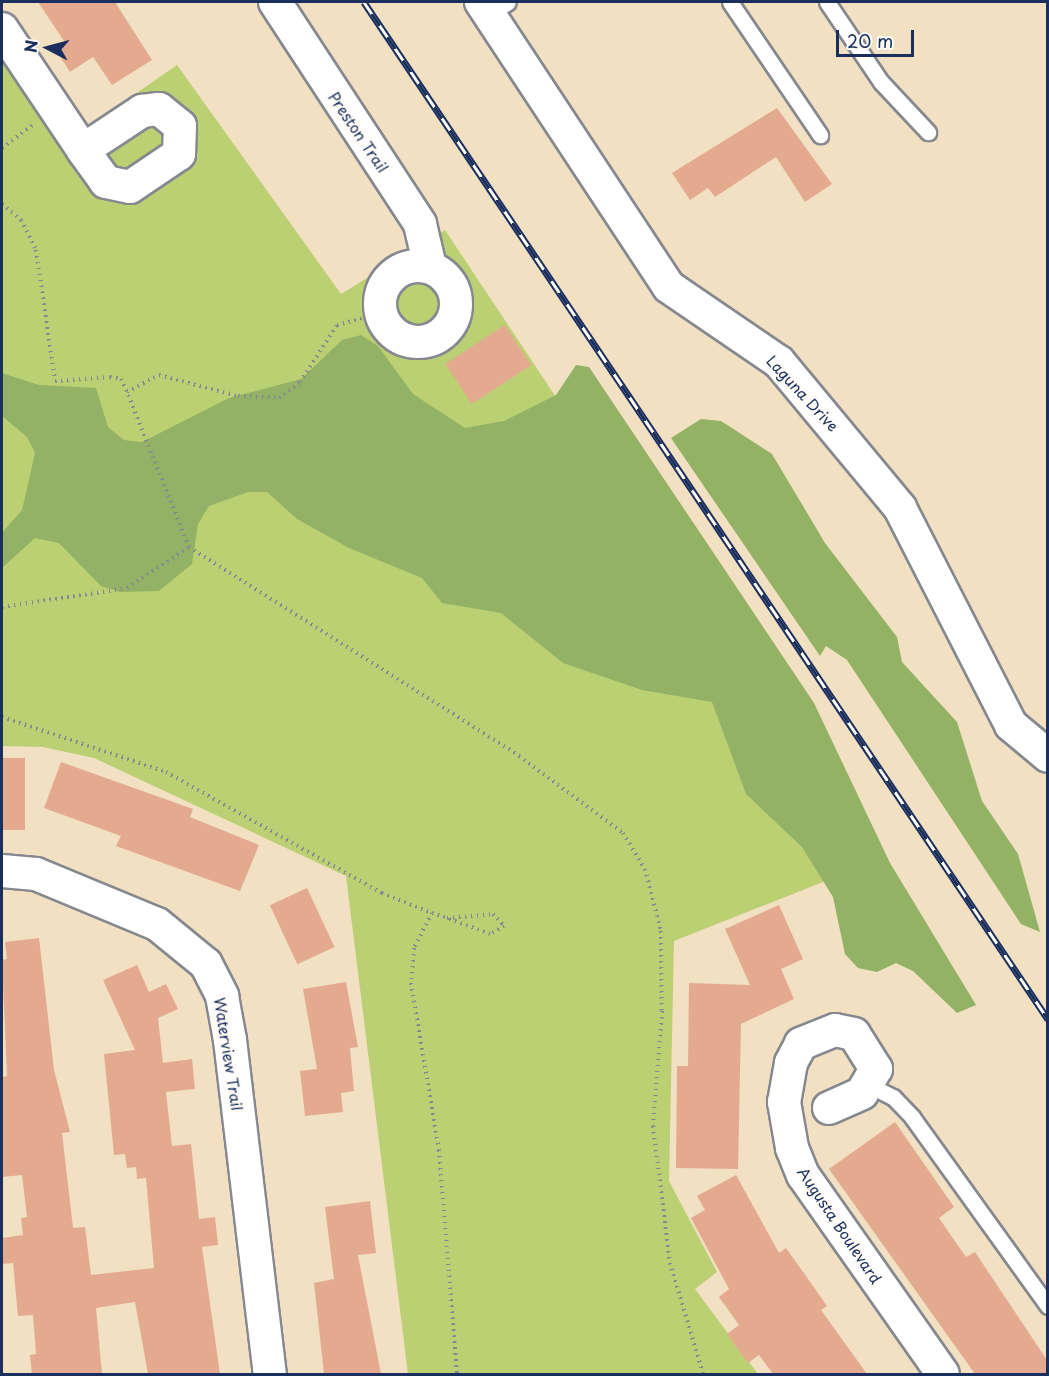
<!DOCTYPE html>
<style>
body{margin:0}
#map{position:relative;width:1049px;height:1376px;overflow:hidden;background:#f1e0c2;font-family:"Playpen Sans",sans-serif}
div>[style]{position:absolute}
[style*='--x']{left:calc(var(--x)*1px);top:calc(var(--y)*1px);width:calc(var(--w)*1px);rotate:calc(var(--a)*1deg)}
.green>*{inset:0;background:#bbcf73}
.forest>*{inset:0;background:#94b265}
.building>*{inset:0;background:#e4aa8f;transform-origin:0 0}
.path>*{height:4px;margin-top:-2px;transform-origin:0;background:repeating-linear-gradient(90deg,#868890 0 1.5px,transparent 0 6px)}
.roads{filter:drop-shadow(2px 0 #868890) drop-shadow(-2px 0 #868890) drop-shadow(0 2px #868890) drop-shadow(0 -2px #868890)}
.service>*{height:15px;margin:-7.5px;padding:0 7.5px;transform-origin:7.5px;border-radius:7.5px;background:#fff}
.minor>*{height:32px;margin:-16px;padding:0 16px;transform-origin:16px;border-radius:16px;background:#fff}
.minor>.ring{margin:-16px;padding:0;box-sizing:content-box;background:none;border:32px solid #fff;border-radius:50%}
.rail>*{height:7px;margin-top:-3.5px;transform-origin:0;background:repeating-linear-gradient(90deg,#fdfcf7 0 14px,#1b2f5e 0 28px);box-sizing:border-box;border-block:2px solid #1b2f5e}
span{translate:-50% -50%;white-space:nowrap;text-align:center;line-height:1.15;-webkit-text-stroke:6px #fdfcf7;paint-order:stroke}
.street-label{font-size:15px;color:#1b2f5e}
.frame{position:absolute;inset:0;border:3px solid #1b2f5e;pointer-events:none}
.north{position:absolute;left:18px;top:18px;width:60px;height:60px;-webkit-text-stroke:4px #fdfcf7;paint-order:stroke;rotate:276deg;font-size:16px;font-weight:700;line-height:24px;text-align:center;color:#1b2f5e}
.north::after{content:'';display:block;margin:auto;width:21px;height:27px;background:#1b2f5e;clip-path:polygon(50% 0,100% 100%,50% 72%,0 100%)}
.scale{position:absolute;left:836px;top:30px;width:78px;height:27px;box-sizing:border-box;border:3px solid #1b2f5e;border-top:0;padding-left:8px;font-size:18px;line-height:21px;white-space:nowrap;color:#1b2f5e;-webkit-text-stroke:4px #fdfcf7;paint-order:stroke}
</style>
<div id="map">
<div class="green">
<i style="clip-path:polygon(2px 56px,63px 144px,177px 65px,341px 294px,445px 230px,771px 721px,833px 878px,674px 941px,669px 1181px,717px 1272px,695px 1289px,758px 1374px,408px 1374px,346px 876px,94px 758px,43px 747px,2px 746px)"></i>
</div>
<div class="forest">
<i style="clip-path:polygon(361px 335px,378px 346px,413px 394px,465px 428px,504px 421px,556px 395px,576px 365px,589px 367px,814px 703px,890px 863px,976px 1005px,957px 1013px,913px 971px,896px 963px,877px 972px,858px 968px,845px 954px,833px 897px,802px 847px,746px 794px,712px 702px,642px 690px,563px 663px,501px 613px,442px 603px,422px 578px,349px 548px,297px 519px,267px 492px,248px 492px,209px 506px,198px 524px,192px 564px,159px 591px,120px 592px,101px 586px,59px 543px,35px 538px,2px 568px,2px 533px,22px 510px,35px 453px,27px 437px,2px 416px,2px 373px,39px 385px,96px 388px,108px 427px,124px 440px,142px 442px,229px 398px,301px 379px,342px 340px)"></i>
<i style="clip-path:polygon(701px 419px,721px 421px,772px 454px,825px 543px,897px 637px,902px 662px,957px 722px,982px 801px,1018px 854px,1040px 932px,1021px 924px,847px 660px,826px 646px,820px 656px,671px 438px)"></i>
</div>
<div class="building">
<i style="clip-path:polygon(38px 2px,115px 2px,152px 60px,112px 85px,93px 57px,70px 72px,56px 50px,66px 44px)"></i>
<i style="clip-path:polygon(777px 108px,832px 184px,805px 202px,776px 157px,715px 197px,708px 188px,690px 200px,672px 173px)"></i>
<i style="left:505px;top:325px;width:48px;height:71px;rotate:57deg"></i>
<i style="left:2px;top:758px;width:23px;height:72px"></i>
<i style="clip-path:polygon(61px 762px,193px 809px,190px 817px,259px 845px,240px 891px,116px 846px,121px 836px,44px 808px)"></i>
<i style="left:307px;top:888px;width:65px;height:41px;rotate:65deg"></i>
<i style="clip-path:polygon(779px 905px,803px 959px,781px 969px,794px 999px,741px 1024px,738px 1169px,676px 1168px,677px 1066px,688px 1066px,689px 983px,750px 985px,725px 929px)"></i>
<i style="clip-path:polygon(39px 938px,54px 1070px,70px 1132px,62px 1133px,73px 1228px,85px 1227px,91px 1275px,154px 1268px,146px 1178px,137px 1179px,136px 1167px,127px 1168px,125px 1154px,114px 1155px,104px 1054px,135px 1050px,103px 980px,137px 965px,149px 992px,166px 984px,178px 1009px,158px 1018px,163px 1063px,192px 1059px,195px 1089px,166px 1092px,172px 1146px,191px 1144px,199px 1219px,215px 1217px,218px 1245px,202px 1247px,220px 1374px,148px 1374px,135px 1302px,96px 1308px,102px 1374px,32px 1374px,30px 1355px,36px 1354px,33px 1315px,18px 1316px,13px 1263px,2px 1264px,2px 1238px,23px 1235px,21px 1218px,27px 1217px,22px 1175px,2px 1177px,2px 1077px,7px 1076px,2px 960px,7px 959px,5px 942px)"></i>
<i style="clip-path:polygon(346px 982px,358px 1047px,350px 1048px,354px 1091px,341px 1093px,343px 1112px,305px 1116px,300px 1071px,317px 1069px,303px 989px)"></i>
<i style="clip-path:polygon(895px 1122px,954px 1207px,939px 1218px,966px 1257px,975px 1252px,1047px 1360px,1047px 1374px,975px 1374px,829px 1169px)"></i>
<i style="clip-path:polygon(736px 1175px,779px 1253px,786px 1248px,806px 1276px,827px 1306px,821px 1310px,867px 1374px,773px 1374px,759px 1355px,748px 1363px,727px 1334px,739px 1325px,719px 1297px,729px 1289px,691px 1218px,705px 1210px,697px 1196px)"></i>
<i style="clip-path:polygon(370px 1201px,376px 1253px,358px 1255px,381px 1374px,324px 1374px,314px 1283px,334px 1279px,325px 1207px)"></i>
</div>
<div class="path">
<i style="--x:2;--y:148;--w:38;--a:-37"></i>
<i style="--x:2;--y:204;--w:25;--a:40"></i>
<i style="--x:21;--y:220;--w:34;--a:63"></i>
<i style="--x:36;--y:250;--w:132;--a:81.7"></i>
<i style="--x:55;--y:381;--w:55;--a:-4.2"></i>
<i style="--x:110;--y:377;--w:11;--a:10"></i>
<i style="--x:121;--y:379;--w:14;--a:65"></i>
<i style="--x:189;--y:547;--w:167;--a:-111.8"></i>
<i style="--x:127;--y:392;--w:36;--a:-28"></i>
<i style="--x:159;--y:375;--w:82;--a:14.9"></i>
<i style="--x:238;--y:396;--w:41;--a:2.8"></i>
<i style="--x:279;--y:398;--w:26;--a:-37"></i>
<i style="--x:300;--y:382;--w:68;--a:-57"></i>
<i style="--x:337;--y:325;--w:47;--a:-14.9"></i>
<i style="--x:2;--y:607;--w:126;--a:-8.6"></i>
<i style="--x:127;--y:588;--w:74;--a:-33.5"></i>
<i style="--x:189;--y:547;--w:391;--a:32.3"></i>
<i style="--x:519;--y:756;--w:129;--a:36.5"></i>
<i style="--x:623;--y:833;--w:42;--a:58.6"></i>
<i style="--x:645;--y:869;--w:64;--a:75.5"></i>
<i style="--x:661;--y:931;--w:80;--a:89.3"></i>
<i style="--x:662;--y:1011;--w:115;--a:94.5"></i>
<i style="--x:653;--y:1126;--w:138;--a:82.9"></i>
<i style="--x:670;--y:1263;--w:116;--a:73.4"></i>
<i style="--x:2;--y:717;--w:173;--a:18.5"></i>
<i style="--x:166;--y:772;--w:248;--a:29.3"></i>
<i style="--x:382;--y:893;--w:54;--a:21.8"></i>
<i style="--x:432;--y:913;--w:39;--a:117"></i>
<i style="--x:414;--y:948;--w:35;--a:95"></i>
<i style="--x:411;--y:983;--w:169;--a:80.5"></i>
<i style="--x:439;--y:1150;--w:225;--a:85.4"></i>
<i style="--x:432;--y:913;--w:16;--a:18"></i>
<i style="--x:447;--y:918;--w:46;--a:-5"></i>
<i style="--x:493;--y:914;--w:16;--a:47"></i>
<i style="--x:504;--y:926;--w:16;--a:150"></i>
<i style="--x:490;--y:934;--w:46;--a:-159.6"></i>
</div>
<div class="roads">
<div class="service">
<i style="--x:730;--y:2;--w:161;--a:55.9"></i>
<i style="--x:827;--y:2;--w:97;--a:56"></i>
<i style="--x:881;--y:82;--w:69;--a:46.8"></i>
<i style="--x:489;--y:14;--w:22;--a:-32"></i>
<i style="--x:869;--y:1085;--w:27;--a:27"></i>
<i style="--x:893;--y:1097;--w:28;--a:46"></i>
<i style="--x:912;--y:1117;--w:233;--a:54.3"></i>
</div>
<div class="minor">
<i style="--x:275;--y:2;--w:265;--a:56.8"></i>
<i style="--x:420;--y:224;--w:44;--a:76.9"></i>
<i style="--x:481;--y:2;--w:341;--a:56.6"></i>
<i style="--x:669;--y:287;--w:133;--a:34.3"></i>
<i style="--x:779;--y:362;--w:190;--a:50.3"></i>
<i style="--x:900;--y:508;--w:244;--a:62.9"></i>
<i style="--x:1011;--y:725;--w:48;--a:40"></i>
<i style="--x:2;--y:29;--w:146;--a:56.2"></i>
<i style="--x:159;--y:109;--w:27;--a:39"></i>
<i style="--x:180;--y:126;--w:28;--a:92"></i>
<i style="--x:179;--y:154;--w:59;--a:146"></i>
<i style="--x:130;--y:187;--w:25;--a:-168"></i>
<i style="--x:106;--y:182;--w:39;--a:-126"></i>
<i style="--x:83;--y:150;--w:71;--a:-33.5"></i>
<i style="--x:142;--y:111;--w:17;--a:-7"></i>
<i class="ring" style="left:380px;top:266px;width:44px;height:44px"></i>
<i style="--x:2;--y:871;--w:34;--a:5"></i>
<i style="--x:36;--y:874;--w:131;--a:22.5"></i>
<i style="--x:157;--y:924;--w:63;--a:39.2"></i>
<i style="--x:206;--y:964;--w:36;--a:63"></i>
<i style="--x:222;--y:996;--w:45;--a:79.7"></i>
<i style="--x:230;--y:1040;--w:336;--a:83.2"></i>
<i style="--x:829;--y:1108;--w:36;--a:-24"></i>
<i style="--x:862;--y:1093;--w:28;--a:-60"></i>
<i style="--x:876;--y:1069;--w:41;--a:-122.2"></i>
<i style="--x:854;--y:1034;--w:19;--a:-168"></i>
<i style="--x:835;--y:1030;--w:37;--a:158"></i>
<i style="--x:801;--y:1044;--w:21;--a:118"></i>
<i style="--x:791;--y:1063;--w:40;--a:100"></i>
<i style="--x:784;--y:1102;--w:47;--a:80.1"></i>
<i style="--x:792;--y:1148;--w:29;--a:68"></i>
<i style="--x:803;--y:1175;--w:243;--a:54.9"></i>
</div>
</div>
<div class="rail">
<i style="--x:364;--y:2;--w:1226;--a:56.08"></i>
</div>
<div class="street-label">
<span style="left:359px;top:132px;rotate:56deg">Preston Trail</span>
<span style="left:803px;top:393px;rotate:47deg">Laguna Drive</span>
<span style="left:229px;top:1054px;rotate:81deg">Waterview Trail</span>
<span style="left:840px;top:1225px;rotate:56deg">Augusta Boulevard</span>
</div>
<div class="frame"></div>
<div class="north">N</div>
<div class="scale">20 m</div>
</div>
